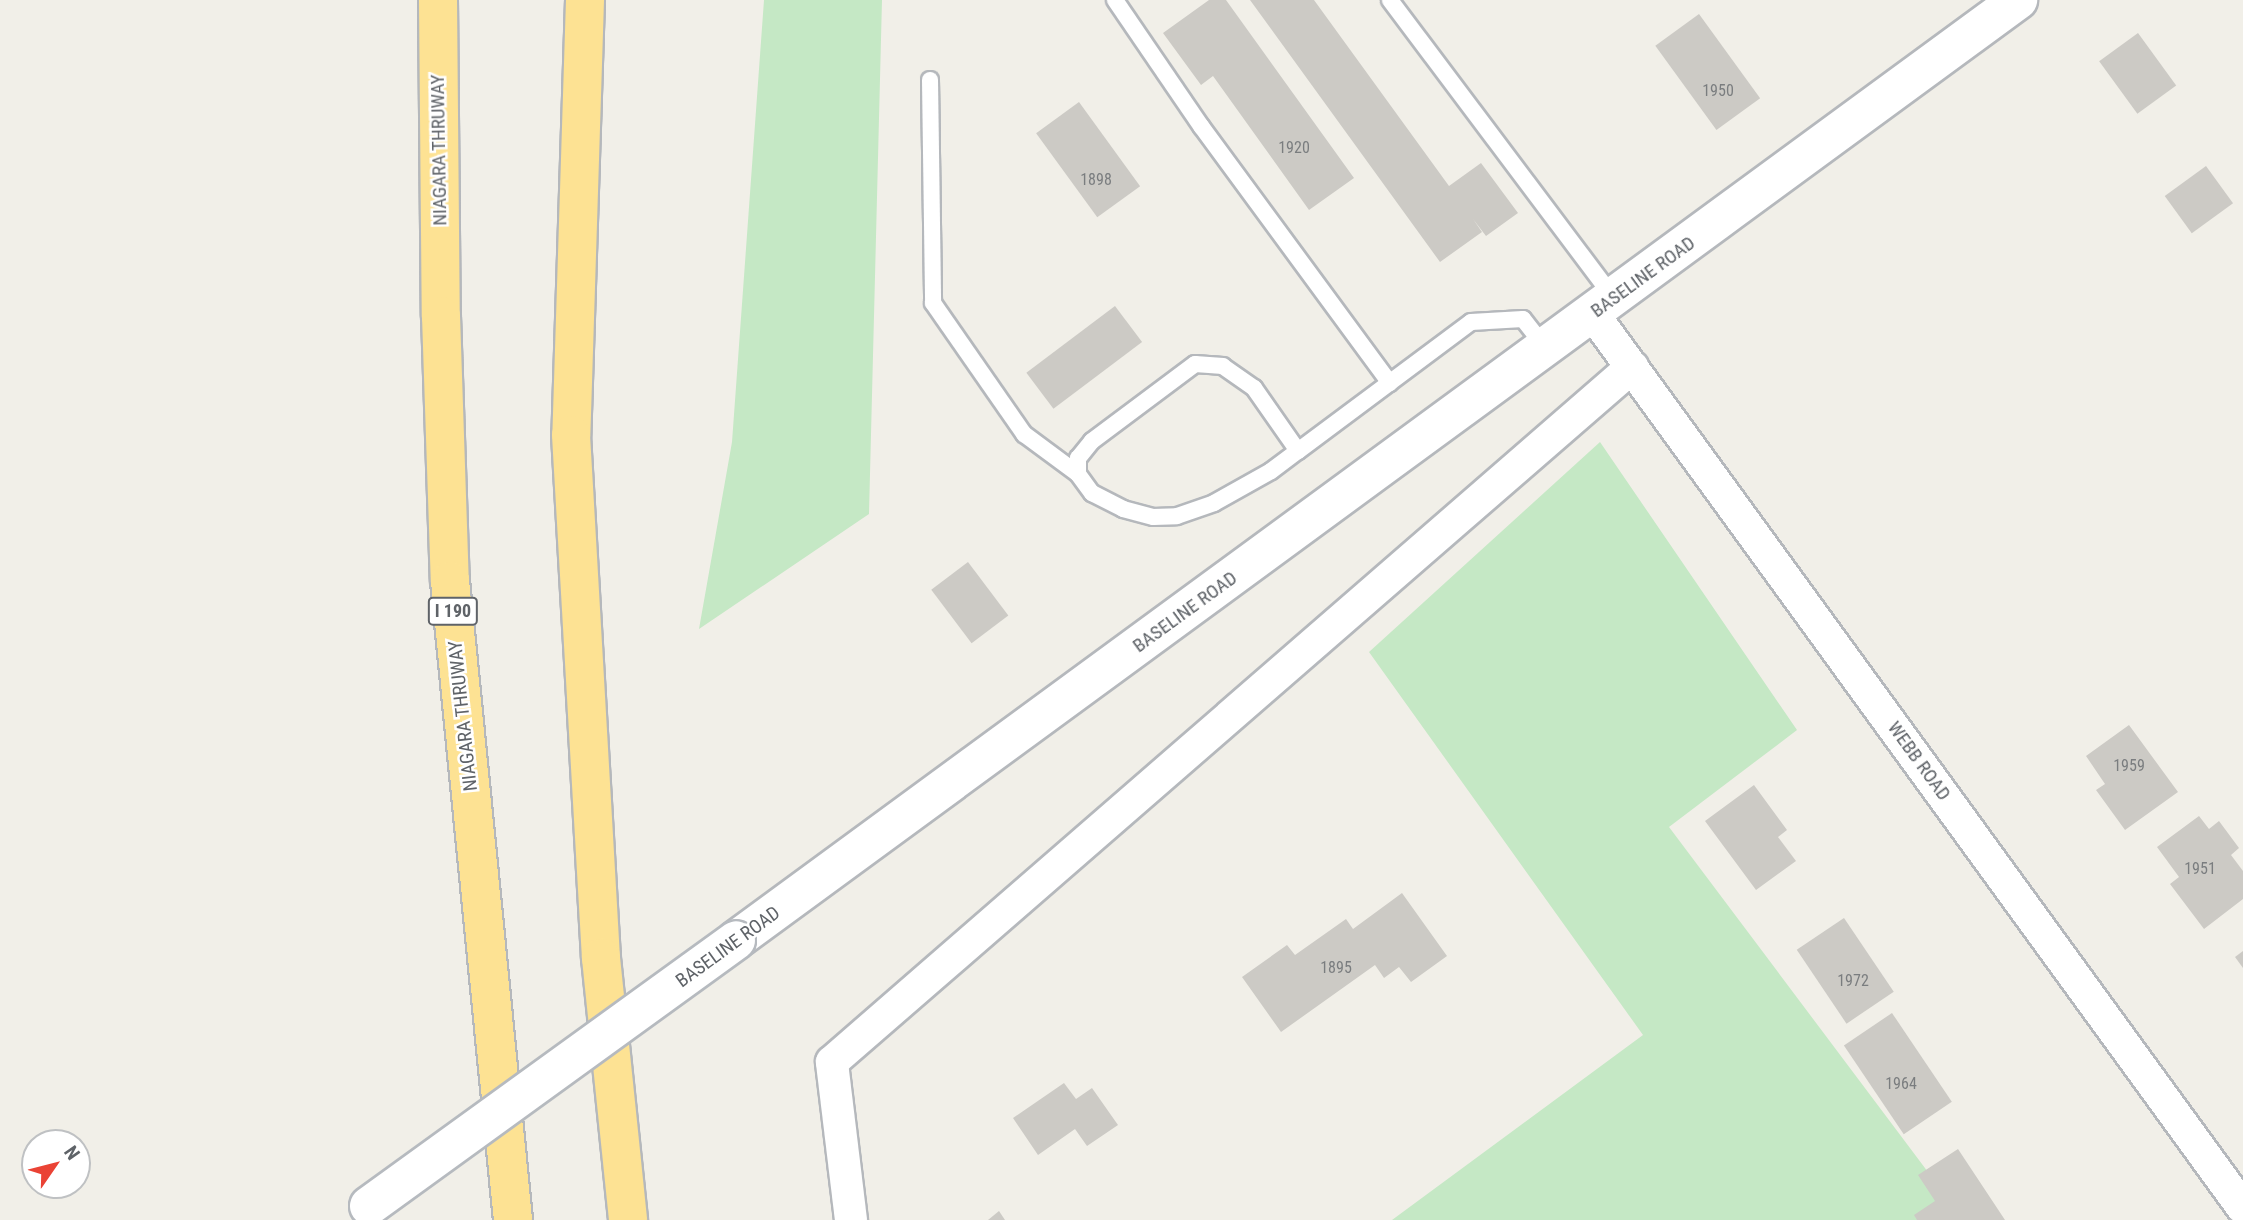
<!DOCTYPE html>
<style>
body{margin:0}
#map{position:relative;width:2243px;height:1220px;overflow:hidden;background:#f1efe8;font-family:"Roboto Condensed",sans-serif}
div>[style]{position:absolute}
.green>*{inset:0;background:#c5e8c5}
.building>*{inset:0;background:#cccac5;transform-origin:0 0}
.roads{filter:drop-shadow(2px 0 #b5b8bc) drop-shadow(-2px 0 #b5b8bc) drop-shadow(0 2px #b5b8bc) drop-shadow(0 -2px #b5b8bc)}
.lane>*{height:16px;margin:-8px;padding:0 8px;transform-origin:8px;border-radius:8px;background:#fff}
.street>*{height:32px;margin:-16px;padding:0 16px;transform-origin:16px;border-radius:16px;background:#fff}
.secondary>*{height:38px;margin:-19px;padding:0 19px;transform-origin:19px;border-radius:19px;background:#fff}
.highway>*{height:38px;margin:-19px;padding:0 19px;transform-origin:19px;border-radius:19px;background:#fde293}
.bridges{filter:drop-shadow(2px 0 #b6babf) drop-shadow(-2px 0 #b6babf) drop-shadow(0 2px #b6babf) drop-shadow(0 -2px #b6babf)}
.secondary-bridge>*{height:38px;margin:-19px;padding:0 19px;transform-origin:19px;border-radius:19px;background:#fff}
span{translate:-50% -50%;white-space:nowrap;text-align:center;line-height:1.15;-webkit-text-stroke:5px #fff;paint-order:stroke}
.number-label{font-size:16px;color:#7a7d7f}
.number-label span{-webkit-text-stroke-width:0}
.shield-label span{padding:2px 5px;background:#fff;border:2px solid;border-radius:5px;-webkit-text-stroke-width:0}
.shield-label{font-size:18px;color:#5f6368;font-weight:700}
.street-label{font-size:19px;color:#5f6368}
.north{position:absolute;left:21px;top:1129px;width:70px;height:70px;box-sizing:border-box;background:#fff;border:2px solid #bfc1c3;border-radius:50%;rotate:55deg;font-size:19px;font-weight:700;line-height:28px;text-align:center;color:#5f6368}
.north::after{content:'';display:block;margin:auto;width:24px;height:32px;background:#ea4335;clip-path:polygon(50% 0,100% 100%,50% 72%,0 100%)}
</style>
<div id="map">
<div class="green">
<i style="clip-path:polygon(764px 0,882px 0,869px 514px,699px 629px,732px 442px)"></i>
<i style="clip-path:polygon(1600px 442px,1797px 730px,1669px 827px,1964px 1220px,1392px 1220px,1643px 1035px,1369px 652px)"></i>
</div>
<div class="building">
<i style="clip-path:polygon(1209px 0,1226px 0,1354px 178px,1309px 210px,1213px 76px,1201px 85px,1163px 33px)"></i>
<i style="clip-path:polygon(1250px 0,1314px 0,1449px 186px,1481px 163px,1518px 213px,1486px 236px,1473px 219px,1482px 232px,1440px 262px)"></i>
<i style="left:1699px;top:14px;width:104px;height:54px;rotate:54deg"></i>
<i style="left:2138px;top:33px;width:65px;height:48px;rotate:54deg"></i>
<i style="left:1079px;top:102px;width:104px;height:53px;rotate:54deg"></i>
<i style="left:2206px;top:166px;width:46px;height:51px;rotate:54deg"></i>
<i style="left:1115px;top:306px;width:45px;height:111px;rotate:53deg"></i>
<i style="left:968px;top:562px;width:67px;height:46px;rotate:53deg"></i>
<i style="clip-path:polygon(2129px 725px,2178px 792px,2125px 830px,2096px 790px,2105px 784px,2086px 756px)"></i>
<i style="clip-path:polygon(1754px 785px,1787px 830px,1778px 837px,1796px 861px,1756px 890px,1705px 821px)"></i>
<i style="clip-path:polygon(2199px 816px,2209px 829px,2219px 821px,2239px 848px,2231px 855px,2243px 871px,2243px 899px,2204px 929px,2170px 884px,2179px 877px,2157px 847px)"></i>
<i style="clip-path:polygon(1402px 893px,1447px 956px,1411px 982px,1399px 967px,1384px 978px,1375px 965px,1281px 1032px,1242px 977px,1287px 945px,1295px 955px,1346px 919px,1353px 929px)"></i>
<i style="left:1844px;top:918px;width:89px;height:57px;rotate:56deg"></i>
<i style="clip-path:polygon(2243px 951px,2243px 968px,2235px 957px)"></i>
<i style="left:1892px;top:1013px;width:107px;height:58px;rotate:56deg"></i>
<i style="clip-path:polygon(1064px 1083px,1076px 1099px,1092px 1088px,1118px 1125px,1087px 1146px,1075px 1129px,1038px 1155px,1013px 1118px)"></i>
<i style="clip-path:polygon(1958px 1149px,2005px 1220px,1917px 1220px,1914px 1215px,1935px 1201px,1918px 1175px)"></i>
<i style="clip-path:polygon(999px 1211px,1005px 1220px,988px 1220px)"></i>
</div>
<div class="roads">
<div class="lane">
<i style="left:1115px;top:0;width:153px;rotate:55.7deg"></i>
<i style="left:1201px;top:126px;width:319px;rotate:53.7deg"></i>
<i style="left:1390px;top:0;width:371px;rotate:53.1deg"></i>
<i style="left:930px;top:80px;width:223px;rotate:89.2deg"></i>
<i style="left:933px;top:303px;width:160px;rotate:55.2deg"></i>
<i style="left:1024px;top:434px;width:67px;rotate:36.5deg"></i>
<i style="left:1298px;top:451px;width:77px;rotate:-124.9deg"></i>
<i style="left:1254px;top:388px;width:38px;rotate:-145deg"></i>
<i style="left:1223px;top:366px;width:28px;rotate:-176deg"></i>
<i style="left:1195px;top:364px;width:129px;rotate:143.2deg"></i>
<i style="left:1092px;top:441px;width:22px;rotate:129deg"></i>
<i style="left:1078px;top:458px;width:16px;rotate:90deg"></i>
<i style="left:1078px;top:474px;width:24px;rotate:54deg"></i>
<i style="left:1092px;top:493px;width:35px;rotate:27deg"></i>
<i style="left:1123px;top:509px;width:31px;rotate:15deg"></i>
<i style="left:1153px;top:517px;width:24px;rotate:-2deg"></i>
<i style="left:1177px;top:516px;width:39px;rotate:-19deg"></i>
<i style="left:1214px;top:503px;width:65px;rotate:-29.3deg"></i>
<i style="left:1271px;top:471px;width:34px;rotate:-37deg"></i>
<i style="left:1298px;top:451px;width:216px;rotate:-36.7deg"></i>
<i style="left:1471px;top:322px;width:52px;rotate:-3.3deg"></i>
<i style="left:1523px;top:319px;width:36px;rotate:52deg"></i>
</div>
<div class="street">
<i style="left:1593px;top:314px;width:1105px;rotate:53.98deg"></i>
<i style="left:851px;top:1220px;width:159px;rotate:-96.9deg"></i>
<i style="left:832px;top:1062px;width:1060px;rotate:-40.98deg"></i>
</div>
<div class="secondary">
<i style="left:736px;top:940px;width:1590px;rotate:-36.25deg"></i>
</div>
<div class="highway">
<i style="left:438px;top:0;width:316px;rotate:89.5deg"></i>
<i style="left:441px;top:316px;width:265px;rotate:88.1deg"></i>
<i style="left:450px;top:581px;width:642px;rotate:84.37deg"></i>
<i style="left:585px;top:0;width:435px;rotate:91.8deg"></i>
<i style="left:571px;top:435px;width:524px;rotate:86.72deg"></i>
<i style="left:601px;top:958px;width:263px;rotate:84.1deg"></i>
</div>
</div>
<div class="bridges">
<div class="secondary-bridge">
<i style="left:369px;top:1206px;width:453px;rotate:-35.9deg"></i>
</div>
</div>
<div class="number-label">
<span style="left:1718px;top:91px">1950</span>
<span style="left:1294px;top:148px">1920</span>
<span style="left:1096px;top:180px">1898</span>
<span style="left:2129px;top:766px">1959</span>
<span style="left:2200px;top:869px">1951</span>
<span style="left:1336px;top:968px">1895</span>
<span style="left:1853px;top:981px">1972</span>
<span style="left:1901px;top:1084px">1964</span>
</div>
<div class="shield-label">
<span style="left:453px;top:611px">I 190</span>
</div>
<div class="street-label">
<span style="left:439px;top:150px;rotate:-91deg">NIAGARA THRUWAY</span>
<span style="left:1643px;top:277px;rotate:-36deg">BASELINE ROAD</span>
<span style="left:1185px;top:612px;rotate:-36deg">BASELINE ROAD</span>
<span style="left:463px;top:716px;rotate:-96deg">NIAGARA THRUWAY</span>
<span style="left:1919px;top:761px;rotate:54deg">WEBB ROAD</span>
<span style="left:728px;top:947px;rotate:-36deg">BASELINE ROAD</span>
</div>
<div class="north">N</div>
</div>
